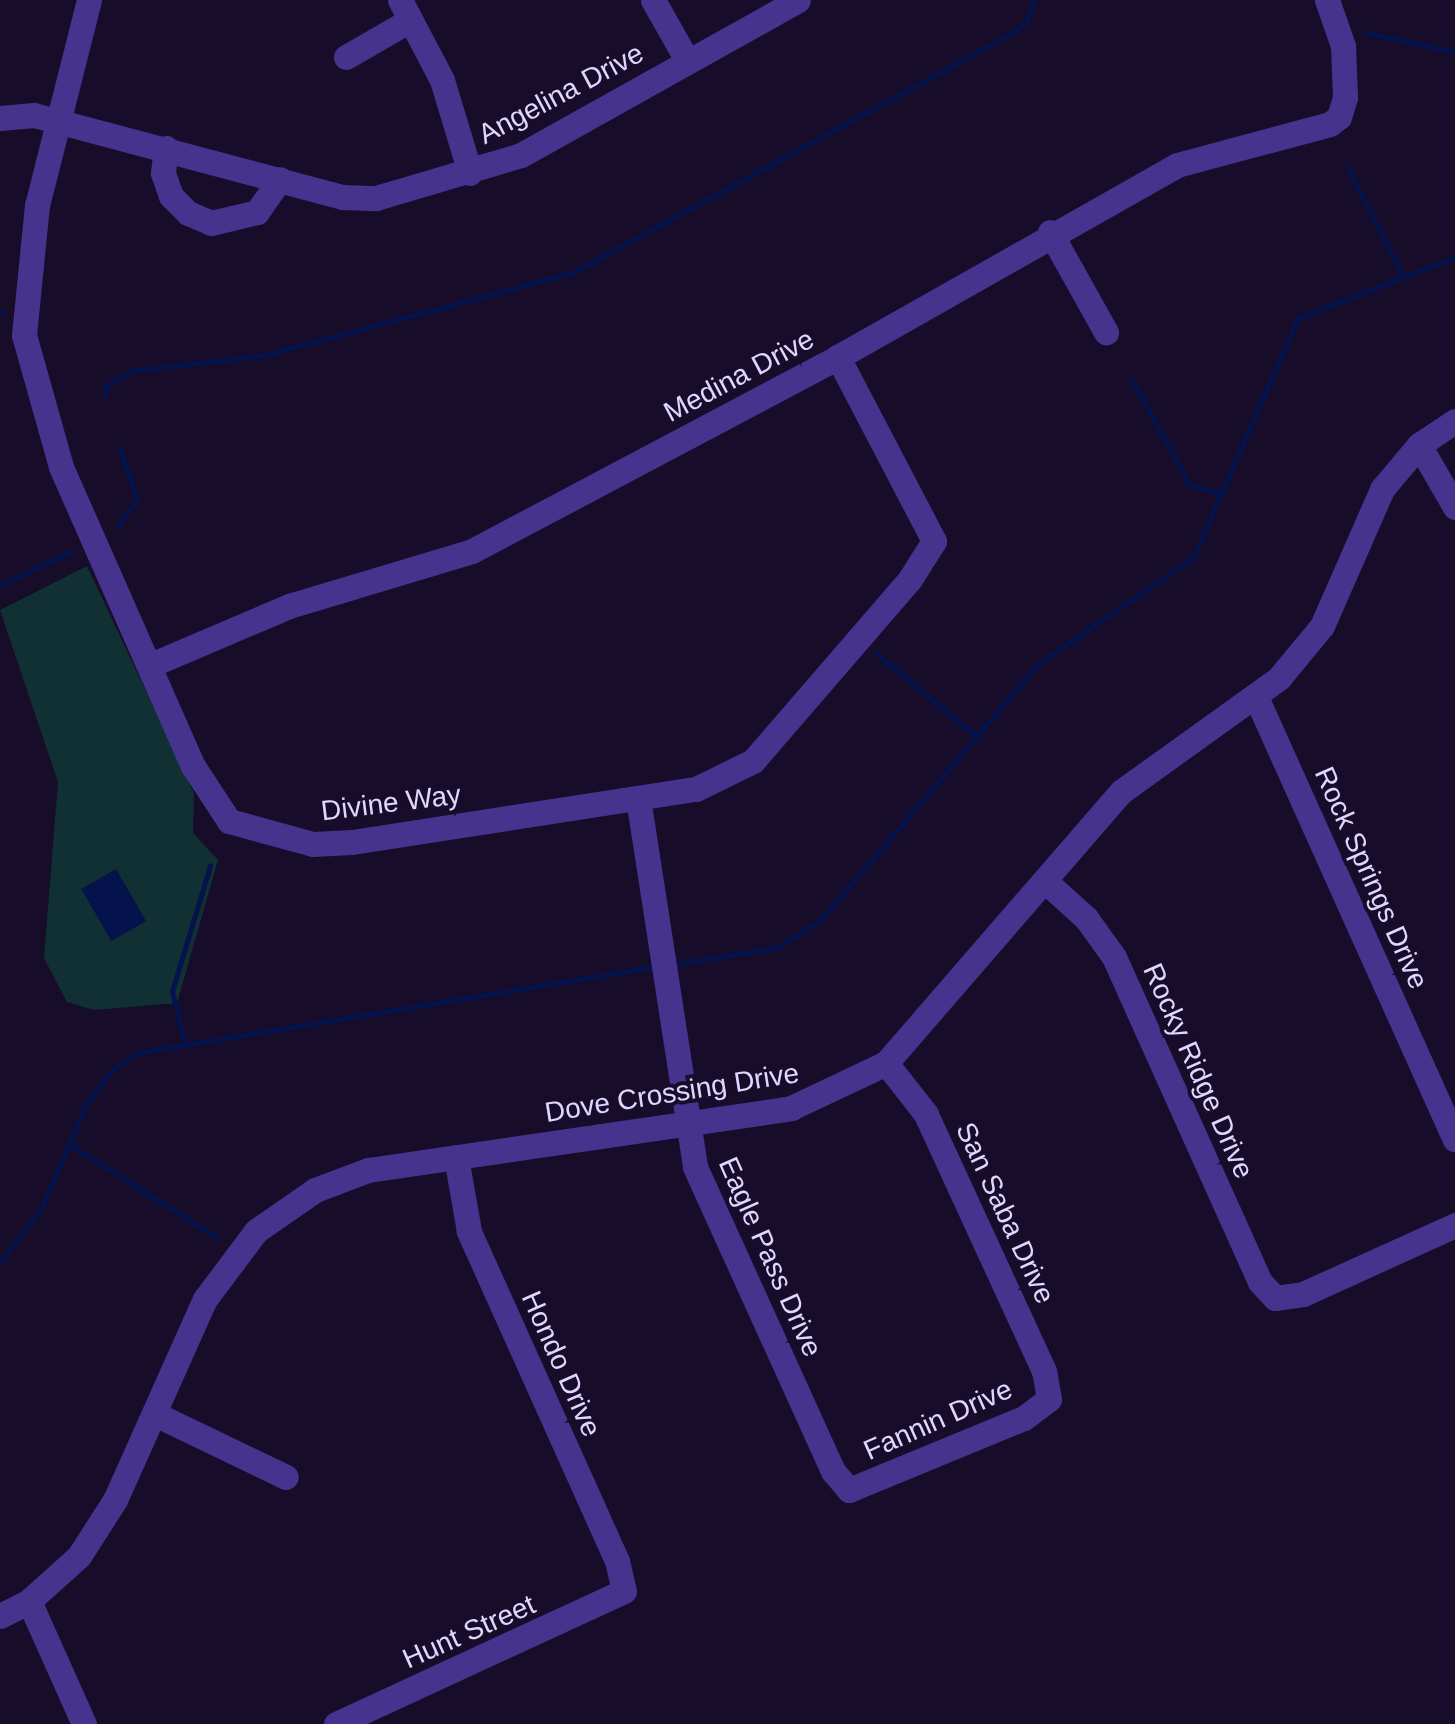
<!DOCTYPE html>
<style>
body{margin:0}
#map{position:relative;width:1455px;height:1724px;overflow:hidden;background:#170d2a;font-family:Arial,sans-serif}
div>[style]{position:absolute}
.green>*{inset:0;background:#103034}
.water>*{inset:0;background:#04134c;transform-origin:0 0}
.stream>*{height:5px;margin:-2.5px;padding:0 2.5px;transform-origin:2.5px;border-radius:2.5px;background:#04134c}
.minor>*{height:25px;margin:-12.5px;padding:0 12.5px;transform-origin:12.5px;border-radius:12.5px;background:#45338e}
span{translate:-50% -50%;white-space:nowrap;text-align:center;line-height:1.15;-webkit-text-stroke:8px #170d2a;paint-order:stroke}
.street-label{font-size:28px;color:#e1d6ff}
</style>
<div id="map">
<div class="green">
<i style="clip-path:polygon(87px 566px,194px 793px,193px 833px,218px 860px,177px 1003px,94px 1010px,67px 1002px,44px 958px,58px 782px,0 610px)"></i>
</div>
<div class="water">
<i style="left:116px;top:869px;width:60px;height:40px;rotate:60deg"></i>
</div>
<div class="stream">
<i style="left:1368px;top:33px;width:89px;rotate:12.3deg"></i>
<i style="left:1348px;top:168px;width:122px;rotate:63.2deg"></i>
<i style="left:0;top:313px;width:2px"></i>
<i style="left:1132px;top:380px;width:119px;rotate:61.3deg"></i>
<i style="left:1189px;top:484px;width:34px;rotate:17deg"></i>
<i style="left:105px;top:396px;width:10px;rotate:-84deg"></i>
<i style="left:106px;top:386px;width:29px;rotate:-31deg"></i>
<i style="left:131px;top:371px;width:135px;rotate:-6.8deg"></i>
<i style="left:265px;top:355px;width:320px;rotate:-15deg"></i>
<i style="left:574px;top:272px;width:499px;rotate:-28.6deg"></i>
<i style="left:1012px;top:33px;width:19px;rotate:-39deg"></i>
<i style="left:1027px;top:21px;width:22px;rotate:-72deg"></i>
<i style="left:118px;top:526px;width:33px;rotate:-55deg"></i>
<i style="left:137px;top:499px;width:53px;rotate:-108.8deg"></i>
<i style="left:0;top:585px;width:77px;rotate:-25.2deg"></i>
<i style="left:876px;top:653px;width:131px;rotate:39.7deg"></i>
<i style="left:670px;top:965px;width:107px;rotate:-9.1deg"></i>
<i style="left:776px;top:948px;width:52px;rotate:-31.5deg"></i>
<i style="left:820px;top:921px;width:337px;rotate:-49.7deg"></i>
<i style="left:1038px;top:664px;width:188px;rotate:-34.4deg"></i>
<i style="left:1193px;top:558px;width:262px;rotate:-66.4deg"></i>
<i style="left:1298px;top:318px;width:168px;rotate:-21.2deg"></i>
<i style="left:184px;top:1041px;width:51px;rotate:-103.5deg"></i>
<i style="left:172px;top:991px;width:131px;rotate:-73.1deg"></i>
<i style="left:72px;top:1146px;width:172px;rotate:32.4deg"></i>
<i style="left:0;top:1262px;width:67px;rotate:-52.3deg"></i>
<i style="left:41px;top:1209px;width:116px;rotate:-66.7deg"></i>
<i style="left:87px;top:1102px;width:39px;rotate:-52deg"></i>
<i style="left:111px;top:1071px;width:32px;rotate:-35deg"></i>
<i style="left:137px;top:1053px;width:524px;rotate:-9.44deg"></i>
</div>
<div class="minor">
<i style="left:89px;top:0;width:211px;rotate:104.2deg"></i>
<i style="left:37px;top:205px;width:131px;rotate:95.7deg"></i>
<i style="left:24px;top:335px;width:137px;rotate:74.3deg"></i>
<i style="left:61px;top:467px;width:327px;rotate:66.2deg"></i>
<i style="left:193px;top:766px;width:66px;rotate:56.8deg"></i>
<i style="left:229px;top:821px;width:87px;rotate:15.3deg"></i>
<i style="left:313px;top:844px;width:39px;rotate:-3deg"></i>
<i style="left:352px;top:842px;width:348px;rotate:-8.8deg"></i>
<i style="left:696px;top:789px;width:64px;rotate:-26.2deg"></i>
<i style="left:753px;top:761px;width:240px;rotate:-49.2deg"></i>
<i style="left:910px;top:579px;width:45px;rotate:-57.7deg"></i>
<i style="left:934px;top:541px;width:208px;rotate:-117.6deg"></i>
<i style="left:400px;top:0;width:90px;rotate:62.3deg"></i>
<i style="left:442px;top:80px;width:97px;rotate:73.2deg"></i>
<i style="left:653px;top:0;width:69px;rotate:60.5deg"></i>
<i style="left:346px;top:57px;width:74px;rotate:-30deg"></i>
<i style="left:0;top:118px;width:34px;rotate:-5deg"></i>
<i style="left:34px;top:115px;width:320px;rotate:14.9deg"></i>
<i style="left:343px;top:197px;width:33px;rotate:2deg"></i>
<i style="left:376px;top:198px;width:151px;rotate:-16.5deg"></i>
<i style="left:521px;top:155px;width:317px;rotate:-29.2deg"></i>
<i style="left:166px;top:148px;width:25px;rotate:97deg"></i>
<i style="left:163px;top:173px;width:24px;rotate:71deg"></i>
<i style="left:171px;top:196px;width:24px;rotate:45deg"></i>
<i style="left:188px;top:213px;width:25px;rotate:23deg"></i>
<i style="left:211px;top:223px;width:47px;rotate:-13.4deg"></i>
<i style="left:257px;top:212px;width:40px;rotate:-55.1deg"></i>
<i style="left:1050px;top:232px;width:115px;rotate:60.8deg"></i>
<i style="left:1419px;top:445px;width:72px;rotate:59.9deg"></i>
<i style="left:153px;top:664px;width:148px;rotate:-23.1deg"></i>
<i style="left:289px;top:606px;width:191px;rotate:-16.7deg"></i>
<i style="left:472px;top:551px;width:414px;rotate:-27.9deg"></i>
<i style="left:838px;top:357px;width:390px;rotate:-29.5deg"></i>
<i style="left:1177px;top:165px;width:158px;rotate:-15deg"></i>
<i style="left:1330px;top:124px;width:11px;rotate:-38deg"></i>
<i style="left:1339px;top:117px;width:21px;rotate:-73deg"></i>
<i style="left:1345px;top:97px;width:51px;rotate:-92.2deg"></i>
<i style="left:1343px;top:46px;width:49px;rotate:-109.2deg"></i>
<i style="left:1256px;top:697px;width:485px;rotate:65.8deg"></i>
<i style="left:638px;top:798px;width:373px;rotate:81.2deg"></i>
<i style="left:695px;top:1167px;width:334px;rotate:65.6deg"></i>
<i style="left:833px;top:1471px;width:25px;rotate:50deg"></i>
<i style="left:849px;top:1490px;width:189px;rotate:-22.4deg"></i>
<i style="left:1024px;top:1418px;width:31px;rotate:-37deg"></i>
<i style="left:1049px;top:1399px;width:28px;rotate:-100deg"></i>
<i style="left:1044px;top:1371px;width:283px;rotate:-114.7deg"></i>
<i style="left:926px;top:1114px;width:65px;rotate:-128.1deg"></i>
<i style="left:1046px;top:882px;width:54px;rotate:42deg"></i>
<i style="left:1086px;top:918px;width:48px;rotate:54.3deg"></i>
<i style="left:1114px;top:957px;width:356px;rotate:65.8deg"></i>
<i style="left:1260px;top:1282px;width:22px;rotate:47deg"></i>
<i style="left:1275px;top:1298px;width:28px;rotate:-8deg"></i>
<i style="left:1303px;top:1294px;width:167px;rotate:-24.4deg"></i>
<i style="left:155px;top:1414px;width:145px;rotate:25.7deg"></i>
<i style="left:29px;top:1601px;width:135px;rotate:65.9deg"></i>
<i style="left:0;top:1616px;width:33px;rotate:-27deg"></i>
<i style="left:29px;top:1601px;width:67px;rotate:-42deg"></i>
<i style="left:79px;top:1556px;width:67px;rotate:-57.3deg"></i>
<i style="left:115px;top:1500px;width:220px;rotate:-65.9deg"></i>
<i style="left:205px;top:1299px;width:85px;rotate:-53.1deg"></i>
<i style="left:256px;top:1231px;width:72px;rotate:-34.8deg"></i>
<i style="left:315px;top:1190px;width:57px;rotate:-20.7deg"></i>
<i style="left:368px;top:1170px;width:428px;rotate:-8.3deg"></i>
<i style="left:791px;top:1108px;width:105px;rotate:-25.3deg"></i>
<i style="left:886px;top:1063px;width:360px;rotate:-49.1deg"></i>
<i style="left:1122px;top:791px;width:193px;rotate:-35.7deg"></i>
<i style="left:1279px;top:678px;width:67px;rotate:-50.4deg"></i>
<i style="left:1322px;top:626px;width:150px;rotate:-66.3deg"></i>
<i style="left:1382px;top:489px;width:57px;rotate:-49.9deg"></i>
<i style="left:1419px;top:445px;width:43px;rotate:-33.7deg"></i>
<i style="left:336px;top:1724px;width:317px;rotate:-24.8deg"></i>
<i style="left:624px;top:1591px;width:31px;rotate:-103deg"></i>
<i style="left:617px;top:1561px;width:362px;rotate:-114.2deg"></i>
<i style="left:469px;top:1231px;width:75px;rotate:-100deg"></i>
</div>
<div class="street-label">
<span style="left:561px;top:94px;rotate:-28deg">Angelina Drive</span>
<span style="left:739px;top:376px;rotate:-28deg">Medina Drive</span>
<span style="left:391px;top:803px;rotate:-7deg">Divine Way</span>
<span style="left:1371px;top:878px;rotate:66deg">Rock Springs Drive</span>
<span style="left:1198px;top:1071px;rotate:66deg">Rocky Ridge Drive</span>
<span style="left:672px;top:1093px;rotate:-9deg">Dove Crossing Drive</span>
<span style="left:1005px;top:1213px;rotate:65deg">San Saba Drive</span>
<span style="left:770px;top:1257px;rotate:66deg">Eagle Pass Drive</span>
<span style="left:561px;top:1364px;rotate:66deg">Hondo Drive</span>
<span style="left:938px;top:1420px;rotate:-24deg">Fannin Drive</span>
<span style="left:469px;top:1632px;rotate:-24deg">Hunt Street</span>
</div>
</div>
